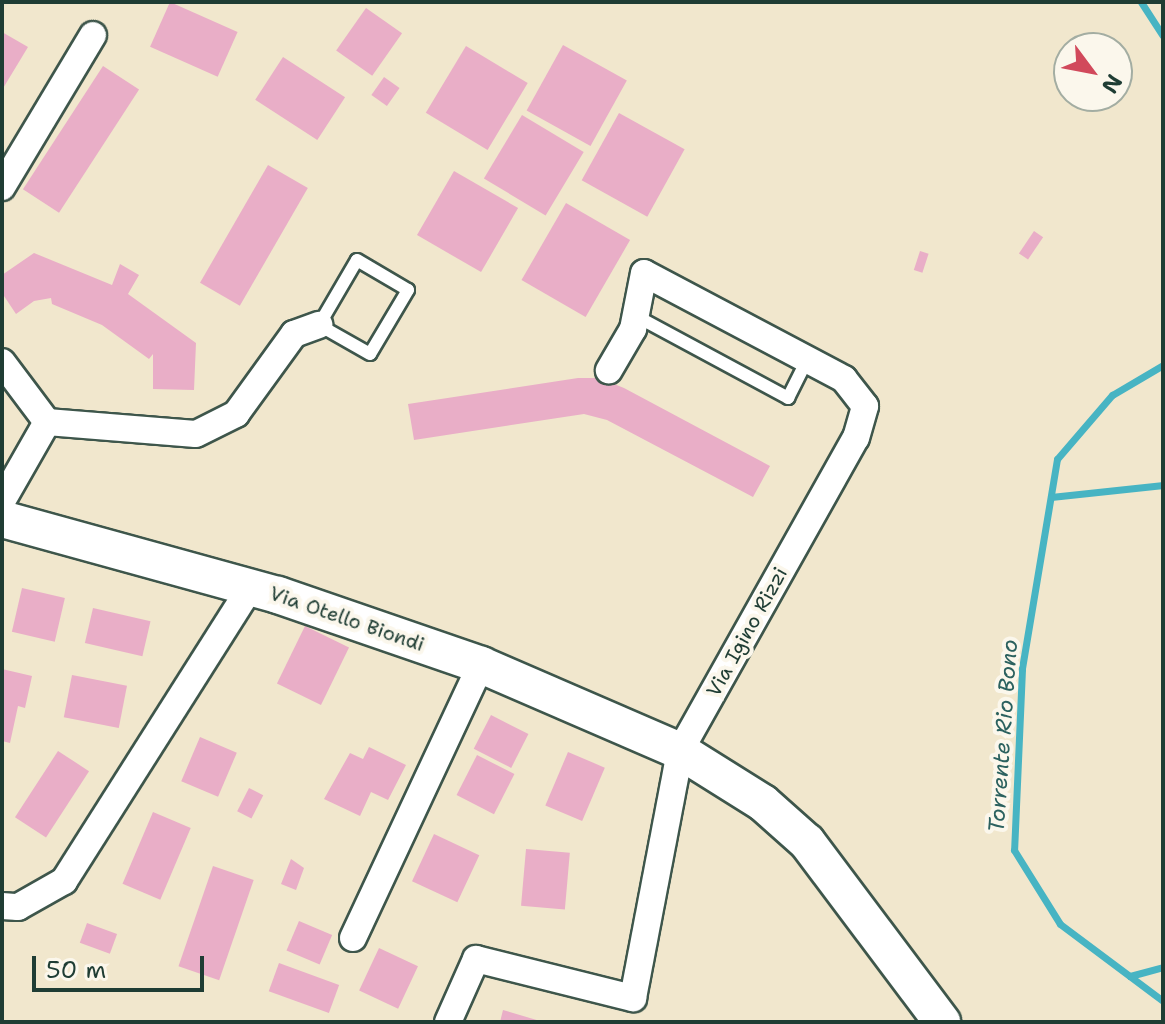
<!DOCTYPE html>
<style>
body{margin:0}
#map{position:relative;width:1165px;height:1024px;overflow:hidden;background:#f1e7cd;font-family:"Shantell Sans",sans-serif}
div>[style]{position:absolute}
.stream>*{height:7px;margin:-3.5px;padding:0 3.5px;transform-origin:3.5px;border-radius:3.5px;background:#47b4c3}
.building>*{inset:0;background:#e9aec7;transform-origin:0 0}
.roads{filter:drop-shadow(2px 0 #3e564b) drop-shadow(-2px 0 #3e564b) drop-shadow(0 2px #3e564b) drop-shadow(0 -2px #3e564b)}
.lane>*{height:12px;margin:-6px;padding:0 6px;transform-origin:6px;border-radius:6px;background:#fff}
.street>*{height:26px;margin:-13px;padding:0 13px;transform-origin:13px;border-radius:13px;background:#fff}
.secondary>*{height:36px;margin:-18px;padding:0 18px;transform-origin:18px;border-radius:18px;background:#fff}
span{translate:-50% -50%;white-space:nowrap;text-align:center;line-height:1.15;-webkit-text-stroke:8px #fbf7ec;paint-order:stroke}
.street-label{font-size:20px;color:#1f3d34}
.water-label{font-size:22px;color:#2b615f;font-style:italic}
.frame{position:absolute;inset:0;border:4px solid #1f3d34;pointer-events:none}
.north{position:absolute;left:1053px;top:32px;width:80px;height:80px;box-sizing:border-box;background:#fbf7ec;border:2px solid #a3ada2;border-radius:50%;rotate:122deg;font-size:22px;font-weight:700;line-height:32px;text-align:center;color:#1f3d34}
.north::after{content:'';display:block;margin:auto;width:28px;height:36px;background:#d1495b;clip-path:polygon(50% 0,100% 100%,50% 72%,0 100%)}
.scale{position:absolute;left:32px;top:956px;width:172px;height:36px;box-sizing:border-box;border:4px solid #1f3d34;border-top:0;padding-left:10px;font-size:24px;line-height:28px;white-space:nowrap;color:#1f3d34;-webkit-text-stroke:6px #fbf7ec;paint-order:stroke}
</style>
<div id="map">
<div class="stream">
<i style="left:1141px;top:2px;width:40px;rotate:57.1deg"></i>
<i style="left:1163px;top:365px;width:59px;rotate:149.5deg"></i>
<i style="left:1112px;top:395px;width:84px;rotate:130.7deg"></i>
<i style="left:1057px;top:459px;width:213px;rotate:99.5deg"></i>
<i style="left:1022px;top:669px;width:181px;rotate:92.5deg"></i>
<i style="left:1014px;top:850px;width:87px;rotate:58.1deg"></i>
<i style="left:1060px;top:924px;width:129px;rotate:36.8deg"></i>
<i style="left:1051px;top:497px;width:113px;rotate:-6.1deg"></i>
<i style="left:1130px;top:976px;width:34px;rotate:-15deg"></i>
</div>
<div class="building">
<i style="left:170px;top:2px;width:74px;height:49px;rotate:24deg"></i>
<i style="left:366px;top:8px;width:44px;height:52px;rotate:35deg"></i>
<i style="clip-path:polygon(2px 32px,28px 47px,2px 90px)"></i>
<i style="left:563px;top:45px;width:73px;height:75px;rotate:29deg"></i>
<i style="left:466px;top:46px;width:72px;height:78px;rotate:31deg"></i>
<i style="left:283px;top:57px;width:74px;height:51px;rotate:33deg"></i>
<i style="left:103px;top:66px;width:43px;height:147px;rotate:33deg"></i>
<i style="left:384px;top:77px;width:19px;height:22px;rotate:35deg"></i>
<i style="left:619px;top:113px;width:75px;height:77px;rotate:29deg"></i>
<i style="left:522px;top:115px;width:72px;height:74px;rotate:31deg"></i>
<i style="left:268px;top:165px;width:46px;height:136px;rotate:30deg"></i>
<i style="left:454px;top:171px;width:74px;height:74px;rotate:30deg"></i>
<i style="left:566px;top:203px;width:74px;height:89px;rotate:30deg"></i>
<i style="left:1034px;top:231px;width:11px;height:27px;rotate:34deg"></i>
<i style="left:920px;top:251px;width:9px;height:20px;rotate:18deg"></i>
<i style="clip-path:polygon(34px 253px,112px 285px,120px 264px,139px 275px,128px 294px,196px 343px,194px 390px,153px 389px,153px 354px,149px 359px,102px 325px,52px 304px,51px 298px,34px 301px,16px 314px,2px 293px,2px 275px)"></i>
<i style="clip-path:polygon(578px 378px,599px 378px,624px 388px,770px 466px,753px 497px,607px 420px,584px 414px,414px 440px,408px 404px)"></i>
<i style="left:22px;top:588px;width:44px;height:45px;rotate:13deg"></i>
<i style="left:93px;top:608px;width:59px;height:36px;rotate:13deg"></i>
<i style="left:305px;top:626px;width:49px;height:64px;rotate:26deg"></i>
<i style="clip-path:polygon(2px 669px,32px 676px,25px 708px,18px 706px,10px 743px,2px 741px)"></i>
<i style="left:72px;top:675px;width:56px;height:43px;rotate:11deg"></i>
<i style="left:491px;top:715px;width:42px;height:38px;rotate:27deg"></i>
<i style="left:200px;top:737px;width:40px;height:48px;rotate:23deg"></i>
<i style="clip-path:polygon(369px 747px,406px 765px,388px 800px,371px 792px,360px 816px,324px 799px,350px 753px,363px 759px)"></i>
<i style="left:58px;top:751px;width:37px;height:79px;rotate:33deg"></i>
<i style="left:568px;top:752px;width:40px;height:58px;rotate:23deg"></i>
<i style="left:477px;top:755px;width:42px;height:45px;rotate:27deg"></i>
<i style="left:249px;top:788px;width:16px;height:26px;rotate:27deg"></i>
<i style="left:153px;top:812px;width:41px;height:78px;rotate:23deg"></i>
<i style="left:434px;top:834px;width:50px;height:52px;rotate:25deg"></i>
<i style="left:526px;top:849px;width:44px;height:57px;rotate:5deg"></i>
<i style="clip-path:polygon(291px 859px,304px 868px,296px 890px,281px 884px)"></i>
<i style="left:213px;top:866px;width:43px;height:106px;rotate:19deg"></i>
<i style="left:299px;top:921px;width:36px;height:32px;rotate:23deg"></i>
<i style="left:87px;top:923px;width:32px;height:21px;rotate:20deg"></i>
<i style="left:379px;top:948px;width:43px;height:47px;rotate:25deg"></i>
<i style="left:279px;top:963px;width:64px;height:30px;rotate:20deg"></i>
<i style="clip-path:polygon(503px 1010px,540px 1021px,540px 1022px,500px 1022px)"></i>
</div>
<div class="roads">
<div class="lane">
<i style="left:357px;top:260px;width:59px;rotate:30.5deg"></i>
<i style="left:408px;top:290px;width:74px;rotate:120.7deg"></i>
<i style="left:370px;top:354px;width:59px;rotate:-150.4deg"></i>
<i style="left:319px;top:325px;width:75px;rotate:-59.7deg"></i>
<i style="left:636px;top:316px;width:173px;rotate:28.3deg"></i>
<i style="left:788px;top:398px;width:42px;rotate:-63.4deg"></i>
</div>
<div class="street">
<i style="left:2px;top:187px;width:177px;rotate:-59.1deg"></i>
<i style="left:2px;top:362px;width:75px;rotate:53.1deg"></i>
<i style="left:2px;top:501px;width:91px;rotate:-60.3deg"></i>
<i style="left:47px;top:422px;width:149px;rotate:4.6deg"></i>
<i style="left:196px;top:434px;width:45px;rotate:-26.6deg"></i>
<i style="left:236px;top:414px;width:99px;rotate:-54.1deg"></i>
<i style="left:294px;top:334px;width:27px;rotate:-20deg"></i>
<i style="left:2px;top:906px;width:16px;rotate:4deg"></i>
<i style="left:18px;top:907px;width:53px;rotate:-29.5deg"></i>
<i style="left:64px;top:881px;width:349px;rotate:-57.6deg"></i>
<i style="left:353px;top:938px;width:302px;rotate:-64.9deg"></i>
<i style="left:448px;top:1022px;width:69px;rotate:-66deg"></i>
<i style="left:476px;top:959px;width:162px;rotate:14deg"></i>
<i style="left:633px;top:998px;width:251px;rotate:-79.2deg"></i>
<i style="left:680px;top:751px;width:359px;rotate:-60.7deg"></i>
<i style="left:856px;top:438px;width:33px;rotate:-74deg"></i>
<i style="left:865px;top:406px;width:34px;rotate:-128deg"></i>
<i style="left:844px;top:379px;width:226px;rotate:-152.1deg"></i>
<i style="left:644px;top:273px;width:57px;rotate:101.1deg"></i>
<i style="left:633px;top:329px;width:48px;rotate:120.3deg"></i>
</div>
<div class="secondary">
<i style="left:2px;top:519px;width:286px;rotate:15.4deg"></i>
<i style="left:278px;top:595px;width:215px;rotate:19deg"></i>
<i style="left:481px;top:665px;width:217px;rotate:23.4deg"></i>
<i style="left:680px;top:751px;width:98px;rotate:32.1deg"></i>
<i style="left:763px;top:803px;width:59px;rotate:41.6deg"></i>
<i style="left:807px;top:842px;width:225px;rotate:53.1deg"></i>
</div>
</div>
<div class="street-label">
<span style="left:347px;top:619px;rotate:19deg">Via Otello Biondi</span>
<span style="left:747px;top:632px;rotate:-61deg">Via Igino Rizzi</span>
</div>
<div class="water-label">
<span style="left:1003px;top:736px;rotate:-86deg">Torrente Rio Bono</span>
</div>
<div class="frame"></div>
<div class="north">N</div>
<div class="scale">50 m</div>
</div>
